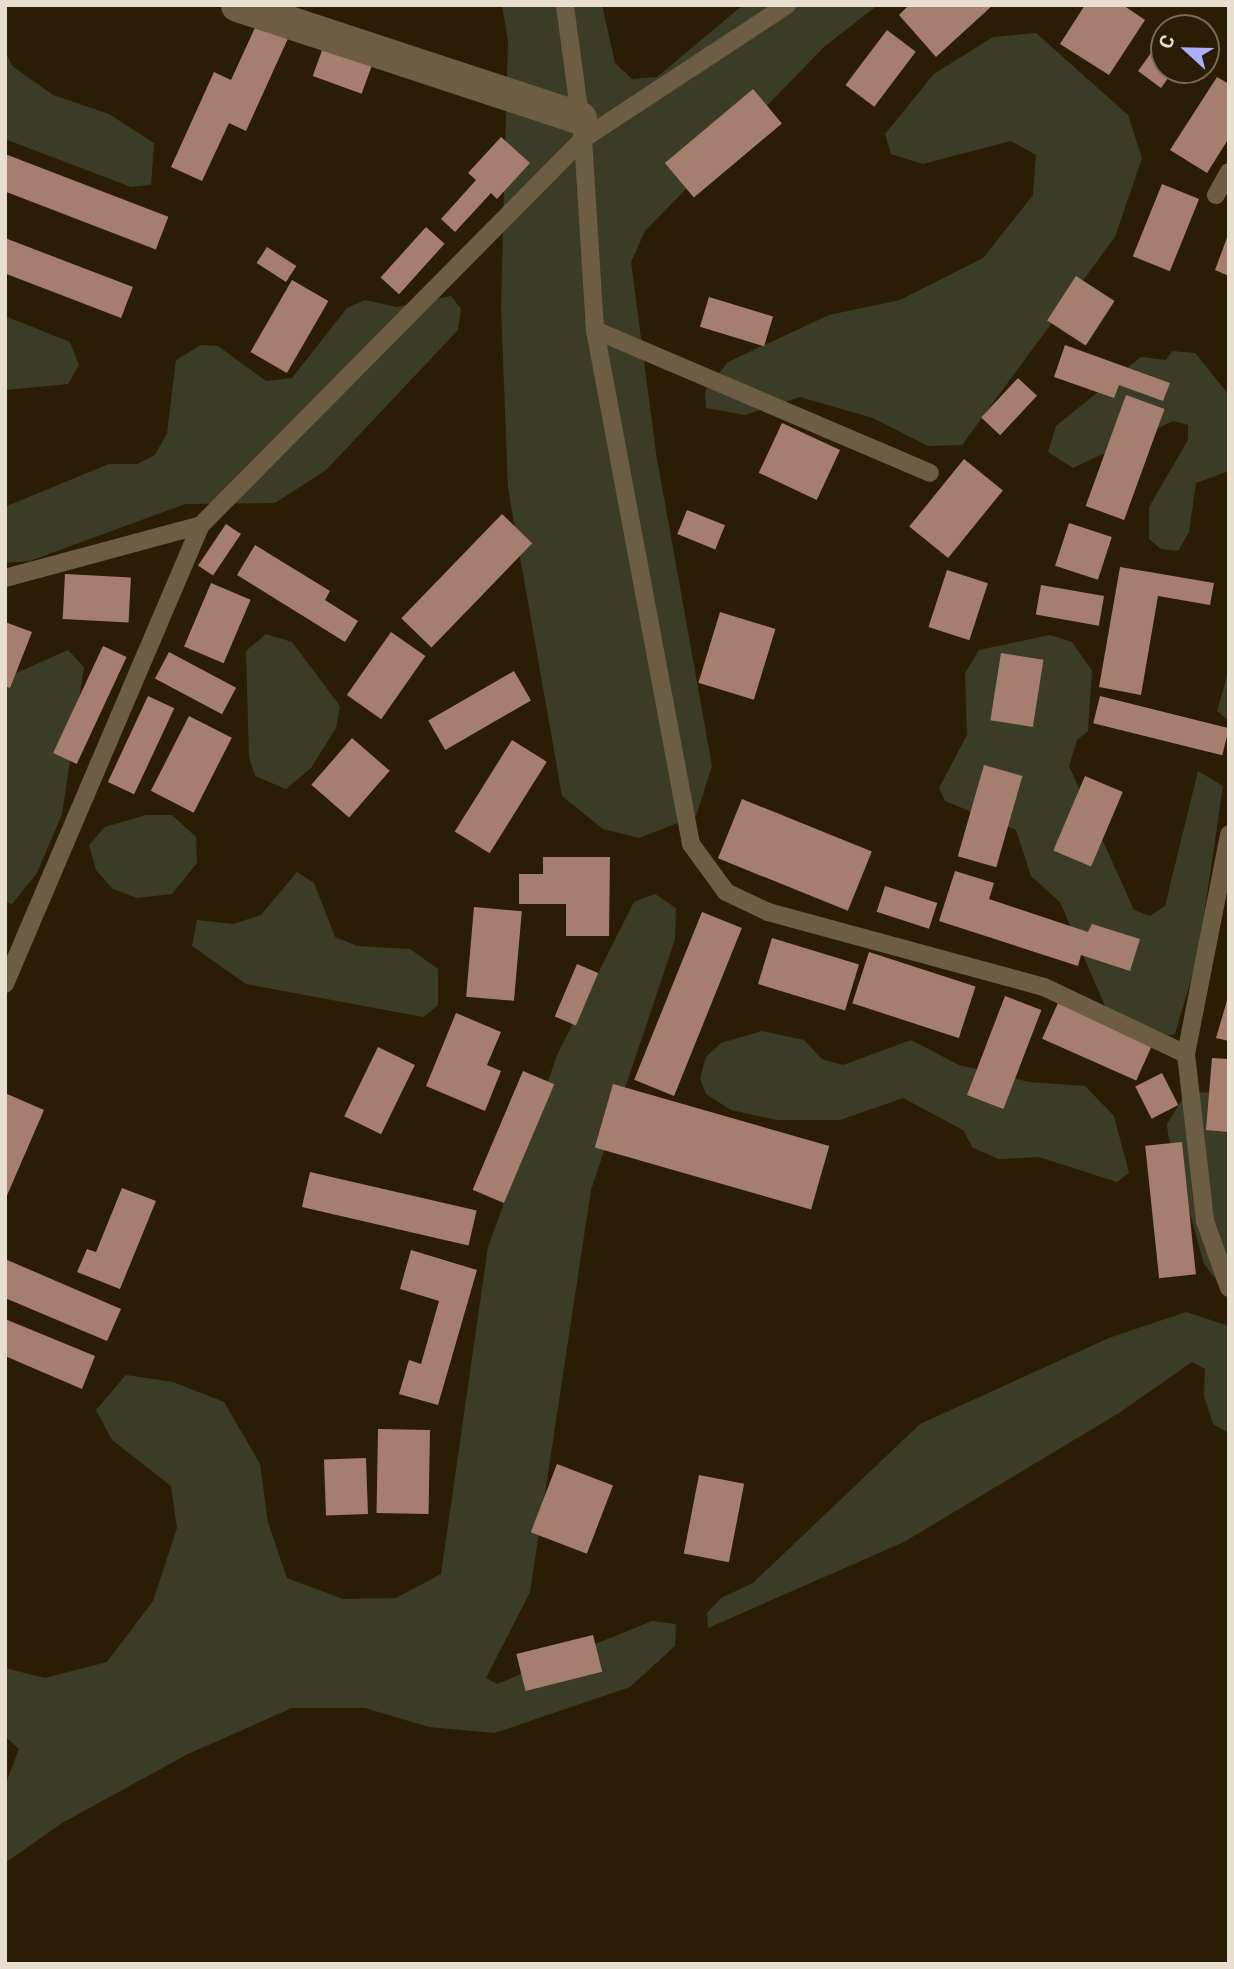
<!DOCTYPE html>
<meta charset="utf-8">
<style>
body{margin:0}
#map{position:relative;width:1234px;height:1969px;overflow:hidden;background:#2b1d05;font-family:Roboto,sans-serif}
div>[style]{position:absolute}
.green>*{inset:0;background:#3b3c28}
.building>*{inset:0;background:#a67e70;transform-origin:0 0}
.service>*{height:18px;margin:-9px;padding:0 9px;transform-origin:9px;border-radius:9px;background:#6e5d45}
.minor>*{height:33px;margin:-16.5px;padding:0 16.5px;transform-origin:16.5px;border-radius:16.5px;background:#6e5d45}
span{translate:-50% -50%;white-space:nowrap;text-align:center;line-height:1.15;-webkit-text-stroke:7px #2b1d05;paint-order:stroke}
.frame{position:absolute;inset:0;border:7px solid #e8dfd1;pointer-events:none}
.north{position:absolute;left:1150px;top:14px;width:70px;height:70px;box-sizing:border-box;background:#2b1d05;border:2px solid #776b57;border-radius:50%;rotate:292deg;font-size:19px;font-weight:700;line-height:28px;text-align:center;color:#e8dfd1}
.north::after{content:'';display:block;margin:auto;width:24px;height:32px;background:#acaffb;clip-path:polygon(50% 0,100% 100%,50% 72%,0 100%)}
</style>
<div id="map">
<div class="green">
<i style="clip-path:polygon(502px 5px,602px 5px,615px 63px,632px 79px,657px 77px,743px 5px,878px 5px,825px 46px,645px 231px,631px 262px,656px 453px,712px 766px,696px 816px,639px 838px,603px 829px,562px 796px,508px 488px,501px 307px,508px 40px)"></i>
<i style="clip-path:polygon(1036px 33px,1128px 115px,1142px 158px,1115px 237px,962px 445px,928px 446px,873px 418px,800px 397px,745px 415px,706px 408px,705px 391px,728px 362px,829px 315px,900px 300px,983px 258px,1033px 195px,1036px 155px,1011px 141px,923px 164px,891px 154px,885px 134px,934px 74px,993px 37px)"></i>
<i style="clip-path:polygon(5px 50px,12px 66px,53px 95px,109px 114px,154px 143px,151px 185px,131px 187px,5px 139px)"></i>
<i style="clip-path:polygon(451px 296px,461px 309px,458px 330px,326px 470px,275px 503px,185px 504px,30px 561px,5px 563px,7px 506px,109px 464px,137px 464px,155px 455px,167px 433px,176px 360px,201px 345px,218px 346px,266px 381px,292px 378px,347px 308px,365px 300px,397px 307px)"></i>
<i style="clip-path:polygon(5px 316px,70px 342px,79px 365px,68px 384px,5px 390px)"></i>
<i style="clip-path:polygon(1172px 351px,1195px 353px,1229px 395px,1229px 471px,1196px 483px,1189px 532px,1178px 551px,1161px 549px,1149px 539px,1149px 507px,1188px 440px,1188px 425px,1173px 421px,1073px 468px,1048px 452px,1056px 426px,1141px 357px,1166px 360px)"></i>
<i style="clip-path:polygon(266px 634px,292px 642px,340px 706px,336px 728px,311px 768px,286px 789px,255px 776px,249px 757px,246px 651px)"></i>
<i style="clip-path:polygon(1050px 635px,1072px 642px,1092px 671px,1088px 731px,1077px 740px,1069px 766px,1134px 910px,1150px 916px,1165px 906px,1198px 771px,1223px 786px,1198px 956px,1175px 1034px,1158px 1037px,1108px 1013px,1060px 902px,1031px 876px,1016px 830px,945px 801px,939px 788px,967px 735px,965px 673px,979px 650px)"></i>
<i style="clip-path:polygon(68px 650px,84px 667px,62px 814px,37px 873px,12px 904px,5px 902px,5px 678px)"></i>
<i style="clip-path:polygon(1229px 669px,1229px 721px,1217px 711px)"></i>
<i style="clip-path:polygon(146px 815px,172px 815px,196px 837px,197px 863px,172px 894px,137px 898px,113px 889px,96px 870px,89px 845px,105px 827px)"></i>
<i style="clip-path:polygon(297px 872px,314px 883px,335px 937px,357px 946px,410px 949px,438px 969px,438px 1005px,423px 1017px,246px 984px,192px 946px,197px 920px,233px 924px,261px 915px)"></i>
<i style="clip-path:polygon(655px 894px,676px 908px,675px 939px,591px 1190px,530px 1592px,486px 1678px,497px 1684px,652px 1621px,676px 1624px,675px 1646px,630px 1687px,495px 1733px,429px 1727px,365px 1708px,292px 1708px,188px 1754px,62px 1823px,5px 1863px,5px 1786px,19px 1749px,5px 1736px,5px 1668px,45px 1678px,107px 1662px,153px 1601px,177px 1528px,171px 1486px,112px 1440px,96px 1410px,126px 1375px,173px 1382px,224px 1402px,260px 1464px,268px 1523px,287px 1578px,343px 1599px,396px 1598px,441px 1574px,488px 1247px,558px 1053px,634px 902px)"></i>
<i style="clip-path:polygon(762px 1031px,804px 1040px,822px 1059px,843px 1065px,911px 1040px,959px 1065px,1029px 1082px,1085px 1086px,1114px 1116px,1129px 1173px,1117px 1182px,1039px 1157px,999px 1159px,973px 1148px,963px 1130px,903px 1098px,840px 1120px,777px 1120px,731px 1110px,706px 1094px,700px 1078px,706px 1057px,721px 1043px)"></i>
<i style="clip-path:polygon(1187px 1092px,1229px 1093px,1229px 1296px,1204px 1264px,1168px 1134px,1167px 1124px)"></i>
<i style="clip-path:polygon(1186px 1312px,1229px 1326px,1229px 1433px,1213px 1424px,1204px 1396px,1205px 1369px,1192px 1362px,1119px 1413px,904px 1542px,708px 1628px,707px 1613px,721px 1598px,753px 1583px,920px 1424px,1109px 1338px)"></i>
</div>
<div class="building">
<i style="clip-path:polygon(909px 5px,993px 5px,936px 57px,899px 15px)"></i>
<i style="clip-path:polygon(1085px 5px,1123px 5px,1145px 20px,1109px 75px,1060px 44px)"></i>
<i style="clip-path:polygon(259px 19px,290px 34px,246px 131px,229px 123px,202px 181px,171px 167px,214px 72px,231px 80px)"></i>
<i style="left:887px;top:30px;width:36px;height:69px;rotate:37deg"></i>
<i style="clip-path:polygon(1164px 35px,1164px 70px,1174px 70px,1161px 88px,1138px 71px)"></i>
<i style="left:324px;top:45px;width:52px;height:33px;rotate:20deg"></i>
<i style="clip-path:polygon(1217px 77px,1229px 84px,1229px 138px,1207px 173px,1170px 150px)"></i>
<i style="left:753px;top:89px;width:45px;height:115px;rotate:50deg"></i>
<i style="clip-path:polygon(501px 137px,530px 163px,497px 199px,491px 193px,455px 232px,441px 219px,476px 180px,468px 173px)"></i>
<i style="left:5px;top:154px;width:175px;height:35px;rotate:21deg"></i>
<i style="left:1162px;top:184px;width:40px;height:78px;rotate:22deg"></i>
<i style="left:426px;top:227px;width:25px;height:68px;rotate:42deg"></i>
<i style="clip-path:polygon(1228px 235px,1229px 235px,1229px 276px,1215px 270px)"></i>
<i style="left:5px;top:238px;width:137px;height:33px;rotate:21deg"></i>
<i style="left:267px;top:247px;width:35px;height:19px;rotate:33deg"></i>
<i style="left:1076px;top:276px;width:46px;height:53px;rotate:33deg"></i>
<i style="left:292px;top:280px;width:42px;height:83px;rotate:30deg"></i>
<i style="left:709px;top:297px;width:67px;height:31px;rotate:17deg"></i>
<i style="clip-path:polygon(1065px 345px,1170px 383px,1163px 401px,1119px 385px,1114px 398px,1054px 377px)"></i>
<i style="left:1018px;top:378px;width:26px;height:54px;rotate:43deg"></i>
<i style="left:1126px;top:395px;width:41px;height:118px;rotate:20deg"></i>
<i style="left:782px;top:423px;width:64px;height:55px;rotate:25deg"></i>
<i style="left:964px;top:459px;width:50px;height:87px;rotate:39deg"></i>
<i style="left:687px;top:510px;width:41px;height:26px;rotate:22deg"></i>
<i style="left:502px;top:514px;width:42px;height:145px;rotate:44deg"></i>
<i style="left:1069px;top:523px;width:45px;height:45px;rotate:18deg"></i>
<i style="left:226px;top:524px;width:18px;height:50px;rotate:34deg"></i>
<i style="clip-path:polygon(255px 545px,330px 591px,325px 600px,358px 621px,345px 642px,237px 575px)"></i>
<i style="clip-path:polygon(1120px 567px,1214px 583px,1210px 605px,1158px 596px,1141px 695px,1099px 687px)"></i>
<i style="left:947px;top:570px;width:43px;height:60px;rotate:18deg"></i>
<i style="left:65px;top:574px;width:66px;height:45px;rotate:3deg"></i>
<i style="left:211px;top:583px;width:43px;height:69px;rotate:23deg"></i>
<i style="left:1041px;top:585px;width:64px;height:30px;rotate:10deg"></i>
<i style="left:720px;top:612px;width:58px;height:74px;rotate:17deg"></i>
<i style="clip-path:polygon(5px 622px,32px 632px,10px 688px,5px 686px)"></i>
<i style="left:391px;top:632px;width:42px;height:77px;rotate:35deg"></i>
<i style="left:103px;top:646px;width:26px;height:118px;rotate:25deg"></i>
<i style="left:169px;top:652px;width:76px;height:30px;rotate:28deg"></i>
<i style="left:1001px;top:653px;width:43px;height:68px;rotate:9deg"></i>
<i style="left:514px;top:671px;width:34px;height:99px;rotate:60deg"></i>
<i style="left:148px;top:696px;width:29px;height:95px;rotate:25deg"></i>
<i style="left:1100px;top:696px;width:133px;height:28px;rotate:14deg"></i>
<i style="left:189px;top:716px;width:48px;height:84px;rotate:27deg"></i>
<i style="left:352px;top:738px;width:50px;height:62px;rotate:41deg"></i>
<i style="left:512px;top:740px;width:41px;height:108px;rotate:32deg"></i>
<i style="left:984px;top:765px;width:40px;height:95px;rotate:16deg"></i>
<i style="left:1085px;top:776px;width:41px;height:81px;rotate:23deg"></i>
<i style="left:742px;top:799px;width:140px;height:64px;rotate:22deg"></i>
<i style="clip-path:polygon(543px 857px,610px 857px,609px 936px,566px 936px,566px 904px,519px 904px,519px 874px,543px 874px)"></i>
<i style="clip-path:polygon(955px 871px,994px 883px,989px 899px,1088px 932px,1092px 924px,1140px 939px,1130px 971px,1081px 955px,1078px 966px,939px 921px)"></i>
<i style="left:885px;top:886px;width:55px;height:27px;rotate:18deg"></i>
<i style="left:474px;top:907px;width:48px;height:90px;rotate:5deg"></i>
<i style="left:702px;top:912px;width:43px;height:181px;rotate:22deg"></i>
<i style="left:772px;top:938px;width:91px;height:48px;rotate:17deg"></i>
<i style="left:869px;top:952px;width:112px;height:54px;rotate:18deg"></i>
<i style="left:577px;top:964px;width:23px;height:57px;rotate:23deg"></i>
<i style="clip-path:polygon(1229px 994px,1229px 1041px,1216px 1038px)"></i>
<i style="left:1005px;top:996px;width:39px;height:106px;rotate:21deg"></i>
<i style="left:1058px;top:1003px;width:103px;height:39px;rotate:24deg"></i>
<i style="clip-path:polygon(456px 1013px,501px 1032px,487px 1065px,501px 1071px,485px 1111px,426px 1086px)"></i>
<i style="left:378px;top:1047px;width:41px;height:77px;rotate:26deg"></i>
<i style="clip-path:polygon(1212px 1058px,1229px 1059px,1229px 1132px,1206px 1130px)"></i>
<i style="left:523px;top:1071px;width:34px;height:129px;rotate:23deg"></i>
<i style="left:1162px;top:1073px;width:36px;height:30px;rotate:63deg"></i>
<i style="left:613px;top:1084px;width:225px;height:66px;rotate:16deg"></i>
<i style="clip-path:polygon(5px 1093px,44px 1110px,5px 1200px)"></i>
<i style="left:1182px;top:1142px;width:133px;height:37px;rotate:84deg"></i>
<i style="left:310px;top:1172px;width:171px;height:36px;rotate:13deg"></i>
<i style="clip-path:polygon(122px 1188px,156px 1201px,120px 1289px,77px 1272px,87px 1249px,96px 1252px)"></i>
<i style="clip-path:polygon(411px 1250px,477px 1270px,438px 1405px,399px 1394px,409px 1360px,421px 1364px,439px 1301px,400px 1289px)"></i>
<i style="clip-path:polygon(5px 1259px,121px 1309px,107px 1341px,5px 1298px)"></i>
<i style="clip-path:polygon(5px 1319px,95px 1356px,82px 1389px,5px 1356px)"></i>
<i style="left:378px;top:1429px;width:52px;height:84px;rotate:1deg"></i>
<i style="left:366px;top:1458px;width:56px;height:42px;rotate:88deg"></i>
<i style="left:557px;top:1464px;width:60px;height:73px;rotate:21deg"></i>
<i style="left:699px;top:1475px;width:46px;height:80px;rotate:11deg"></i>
<i style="left:593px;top:1635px;width:38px;height:79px;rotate:76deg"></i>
</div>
<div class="service">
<i style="left:787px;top:5px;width:244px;rotate:146.7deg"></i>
<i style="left:583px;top:139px;width:191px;rotate:86.4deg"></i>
<i style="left:595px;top:330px;width:523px;rotate:79.42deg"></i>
<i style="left:691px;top:844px;width:59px;rotate:53.9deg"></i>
<i style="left:726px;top:892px;width:47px;rotate:25.5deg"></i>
<i style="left:768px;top:912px;width:286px;rotate:15.2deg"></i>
<i style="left:1044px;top:987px;width:157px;rotate:25.3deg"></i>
<i style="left:1186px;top:1054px;width:224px;rotate:-78.9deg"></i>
<i style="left:1216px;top:195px;width:26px;rotate:-61deg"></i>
<i style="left:595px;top:330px;width:364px;rotate:23.1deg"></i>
<i style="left:5px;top:578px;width:203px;rotate:-15.1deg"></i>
<i style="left:5px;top:984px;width:499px;rotate:-66.9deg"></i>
<i style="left:201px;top:525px;width:543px;rotate:-45.3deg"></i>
<i style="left:583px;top:139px;width:135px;rotate:-97.7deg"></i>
<i style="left:1186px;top:1054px;width:168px;rotate:83.5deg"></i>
<i style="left:1205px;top:1221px;width:71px;rotate:70.3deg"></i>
</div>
<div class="minor">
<i style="left:237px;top:5px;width:361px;rotate:18.2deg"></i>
</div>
<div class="frame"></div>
<div class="north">С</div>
</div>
